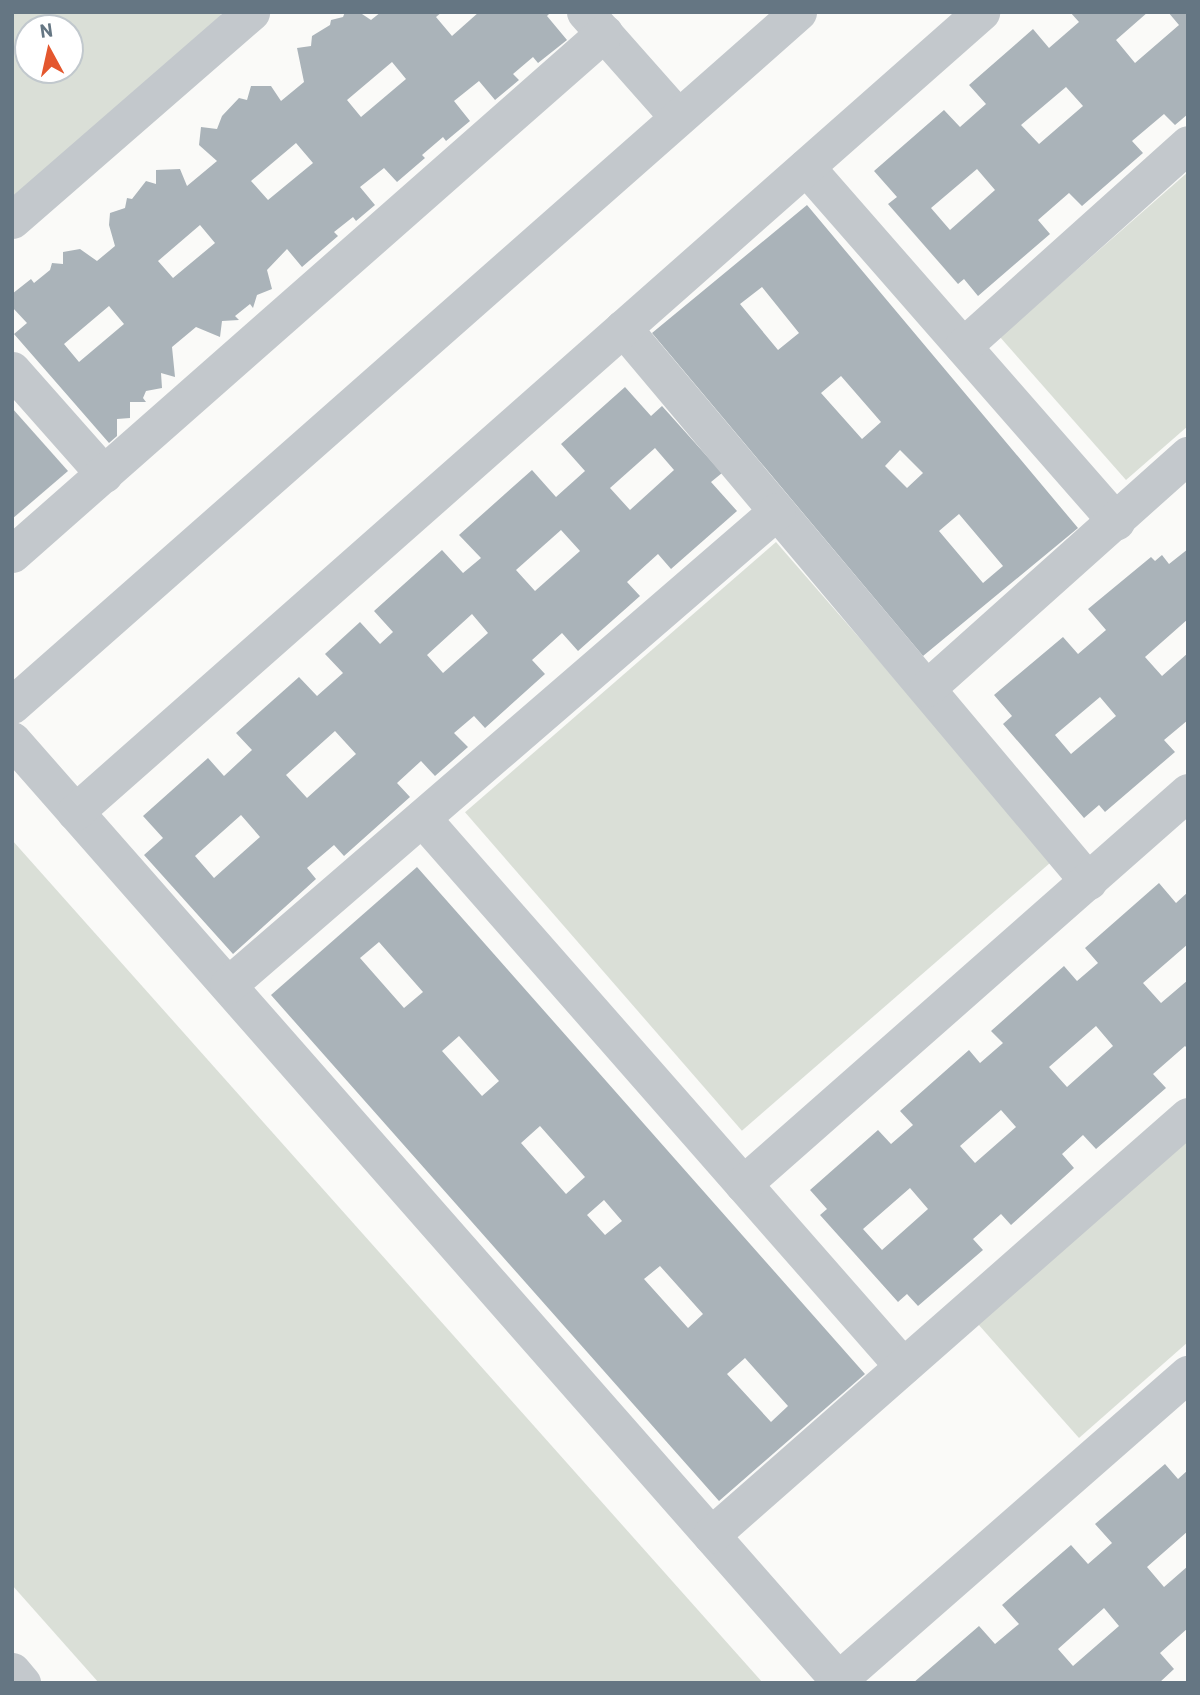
<!DOCTYPE html>
<style>
body{margin:0}
#map{position:relative;width:1200px;height:1695px;overflow:hidden;background:#fafaf8;font-family:Barlow,sans-serif}
div>[style]{position:absolute}
.green>*{inset:0;background:#dadfd7;transform-origin:0 0}
.building>*{inset:0;background:#aab3b9}
.street>*{height:37px;margin:-18.5px;padding:0 18.5px;transform-origin:18.5px;border-radius:18.5px;background:#c3c8cc}
span{translate:-50% -50%;white-space:nowrap;text-align:center;line-height:1.15;-webkit-text-stroke:7px #fff;paint-order:stroke}
.frame{position:absolute;inset:0;border:14px solid #657683;pointer-events:none}
.north{position:absolute;left:14px;top:14px;width:70px;height:70px;box-sizing:border-box;background:#fff;border:2px solid #c1c8cd;border-radius:50%;rotate:352deg;font-size:19px;font-weight:700;line-height:28px;text-align:center;color:#657683}
.north::after{content:'';display:block;margin:auto;width:24px;height:32px;background:#e4572e;clip-path:polygon(50% 0,100% 100%,50% 72%,0 100%)}
</style>
<div id="map">
<div class="green">
<i style="clip-path:polygon(evenodd,12px 12px,219px 12px,224px 19px,12px 201px,12px 12px,28px 28px,70px 28px,70px 70px,28px 70px,28px 28px)"></i>
<i style="clip-path:polygon(1188px 172px,1188px 426px,1126px 480px,1000px 337px)"></i>
<i style="left:776px;top:542px;width:422px;height:412px;rotate:49deg"></i>
<i style="clip-path:polygon(12px 840px,763px 1683px,99px 1683px,12px 1585px)"></i>
<i style="clip-path:polygon(1188px 1140px,1188px 1342px,1079px 1438px,978px 1324px)"></i>
</div>
<div class="building">
<i style="clip-path:polygon(evenodd,345px 12px,359px 12px,371px 20px,381px 12px,442px 12px,436px 17px,452px 36px,479px 12px,551px 12px,547px 16px,567px 40px,538px 63px,533px 57px,513px 74px,519px 80px,495px 100px,479px 81px,454px 101px,470px 121px,446px 141px,443px 137px,422px 155px,425px 158px,397px 182px,384px 168px,360px 187px,375px 205px,356px 221px,353px 217px,334px 232px,338px 236px,302px 267px,287px 249px,267px 270px,272px 289px,257px 295px,253px 308px,250px 304px,235px 316px,239px 320px,222px 321px,220px 337px,196px 327px,172px 347px,175px 377px,161px 373px,162px 388px,146px 391px,143px 398px,146px 402px,130px 402px,130px 418px,117px 419px,117px 436px,109px 443px,14px 334px,27px 323px,12px 307px,12px 294px,31px 279px,34px 283px,50px 270px,52px 263px,63px 264px,63px 252px,80px 249px,97px 261px,115px 246px,109px 225px,110px 213px,125px 208px,127px 198px,132px 199px,146px 181px,156px 184px,156px 170px,180px 169px,187px 186px,217px 161px,199px 145px,201px 127px,217px 129px,222px 116px,239px 98px,247px 100px,251px 86px,271px 86px,281px 101px,304px 82px,297px 48px,311px 46px,312px 36px,330px 25px,331px 20px,343px 17px,345px 12px,392px 62px,406px 79px,361px 117px,347px 100px,392px 62px,345px 12px,296px 143px,313px 163px,268px 200px,251px 181px,296px 143px,345px 12px,200px 225px,215px 243px,173px 278px,158px 261px,200px 225px,345px 12px,109px 306px,124px 324px,79px 362px,64px 344px,109px 306px)"></i>
<i style="clip-path:polygon(evenodd,1070px 12px,1148px 12px,1116px 40px,1135px 63px,1179px 25px,1168px 12px,1188px 12px,1188px 114px,1175px 125px,1164px 114px,1132px 141px,1143px 153px,1082px 206px,1069px 193px,1038px 220px,1050px 234px,978px 296px,964px 279px,958px 284px,888px 204px,897px 197px,874px 171px,944px 110px,960px 127px,986px 104px,969px 85px,1033px 29px,1049px 48px,1079px 22px,1070px 12px,1066px 87px,1083px 106px,1039px 144px,1021px 125px,1066px 87px,1070px 12px,977px 169px,995px 190px,950px 230px,931px 208px,977px 169px)"></i>
<i style="clip-path:polygon(evenodd,807px 205px,1078px 528px,923px 656px,652px 333px,807px 205px,762px 287px,799px 333px,778px 350px,740px 304px,762px 287px,807px 205px,841px 376px,881px 422px,862px 439px,821px 393px,841px 376px,807px 205px,900px 450px,923px 473px,907px 488px,885px 466px,900px 450px,807px 205px,959px 514px,1003px 566px,983px 583px,939px 531px,959px 514px)"></i>
<i style="clip-path:polygon(evenodd,625px 387px,651px 416px,662px 406px,722px 473px,711px 482px,737px 511px,671px 569px,658px 554px,627px 582px,640px 596px,578px 651px,562px 633px,532px 660px,545px 674px,485px 728px,474px 716px,454px 733px,468px 747px,435px 776px,421px 761px,397px 783px,410px 797px,344px 856px,334px 845px,307px 868px,316px 879px,233px 954px,144px 855px,163px 838px,143px 816px,208px 758px,224px 776px,252px 750px,236px 733px,299px 677px,317px 696px,343px 673px,325px 654px,360px 622px,380px 644px,393px 632px,374px 611px,442px 550px,463px 573px,481px 558px,459px 535px,532px 470px,556px 497px,585px 471px,561px 444px,625px 387px,655px 448px,674px 470px,630px 510px,610px 488px,655px 448px,625px 387px,561px 530px,580px 551px,535px 591px,516px 570px,561px 530px,625px 387px,472px 614px,488px 633px,443px 673px,427px 655px,472px 614px,625px 387px,335px 731px,356px 754px,307px 798px,286px 775px,335px 731px,625px 387px,241px 815px,260px 837px,214px 878px,195px 856px,241px 815px)"></i>
<i style="clip-path:polygon(12px 408px,68px 471px,12px 519px)"></i>
<i style="clip-path:polygon(evenodd,1188px 549px,1188px 619px,1145px 657px,1162px 676px,1188px 653px,1188px 720px,1164px 740px,1175px 752px,1105px 812px,1099px 805px,1084px 818px,1003px 724px,1012px 716px,994px 695px,1063px 637px,1078px 654px,1106px 630px,1088px 609px,1151px 557px,1155px 561px,1162px 555px,1169px 564px,1188px 549px,1100px 697px,1116px 716px,1071px 754px,1055px 735px,1100px 697px)"></i>
<i style="clip-path:polygon(evenodd,417px 867px,865px 1374px,719px 1501px,271px 995px,417px 867px,379px 942px,423px 992px,404px 1008px,360px 958px,379px 942px,417px 867px,459px 1036px,499px 1081px,482px 1096px,442px 1051px,459px 1036px,417px 867px,540px 1126px,585px 1177px,566px 1194px,521px 1143px,540px 1126px,417px 867px,604px 1200px,622px 1221px,605px 1235px,587px 1215px,604px 1200px,417px 867px,660px 1266px,703px 1314px,688px 1328px,644px 1279px,660px 1266px,417px 867px,745px 1358px,788px 1406px,771px 1422px,727px 1374px,745px 1358px)"></i>
<i style="clip-path:polygon(evenodd,1159px 883px,1176px 903px,1188px 892px,1188px 944px,1143px 983px,1161px 1003px,1188px 980px,1188px 1049px,1185px 1046px,1153px 1074px,1166px 1088px,1096px 1149px,1083px 1135px,1062px 1154px,1074px 1168px,1011px 1225px,1001px 1214px,973px 1239px,983px 1250px,918px 1306px,907px 1294px,898px 1302px,820px 1215px,827px 1209px,810px 1190px,878px 1130px,891px 1144px,913px 1125px,900px 1111px,969px 1050px,980px 1063px,1003px 1043px,991px 1031px,1064px 966px,1077px 981px,1098px 963px,1085px 948px,1159px 883px,1096px 1026px,1113px 1046px,1067px 1087px,1049px 1067px,1096px 1026px,1159px 883px,1001px 1110px,1016px 1127px,975px 1163px,960px 1146px,1001px 1110px,1159px 883px,910px 1188px,928px 1209px,882px 1250px,863px 1229px,910px 1188px)"></i>
<i style="clip-path:polygon(evenodd,1165px 1464px,1178px 1479px,1188px 1470px,1188px 1531px,1147px 1567px,1164px 1587px,1188px 1566px,1188px 1628px,1160px 1653px,1174px 1669px,1159px 1683px,913px 1683px,979px 1626px,995px 1644px,1019px 1624px,1002px 1605px,1071px 1545px,1088px 1564px,1112px 1543px,1095px 1524px,1165px 1464px,1104px 1608px,1119px 1626px,1073px 1666px,1058px 1649px,1104px 1608px)"></i>
</div>
<div class="street">
<i style="left:585px;top:12px;width:140px;rotate:48.5deg"></i>
<i style="left:806px;top:167px;width:471px;rotate:48.8deg"></i>
<i style="left:12px;top:220px;width:317px;rotate:-41deg"></i>
<i style="left:623px;top:328px;width:723px;rotate:49.94deg"></i>
<i style="left:963px;top:346px;width:302px;rotate:-41.9deg"></i>
<i style="left:12px;top:370px;width:139px;rotate:48.5deg"></i>
<i style="left:12px;top:554px;width:789px;rotate:-41.35deg"></i>
<i style="left:927px;top:688px;width:350px;rotate:-41.8deg"></i>
<i style="left:12px;top:705px;width:1048px;rotate:-41.4deg"></i>
<i style="left:12px;top:740px;width:1256px;rotate:48.68deg"></i>
<i style="left:75px;top:812px;width:1209px;rotate:-41.44deg"></i>
<i style="left:422px;top:818px;width:729px;rotate:48.73deg"></i>
<i style="left:228px;top:985px;width:725px;rotate:-40.81deg"></i>
<i style="left:743px;top:1184px;width:593px;rotate:-41.38deg"></i>
<i style="left:711px;top:1535px;width:635px;rotate:-41.3deg"></i>
<i style="left:12px;top:1671px;width:16px;rotate:50deg"></i>
<i style="left:838px;top:1680px;width:465px;rotate:-41.2deg"></i>
</div>
<div class="frame"></div>
<div class="north">N</div>
</div>
